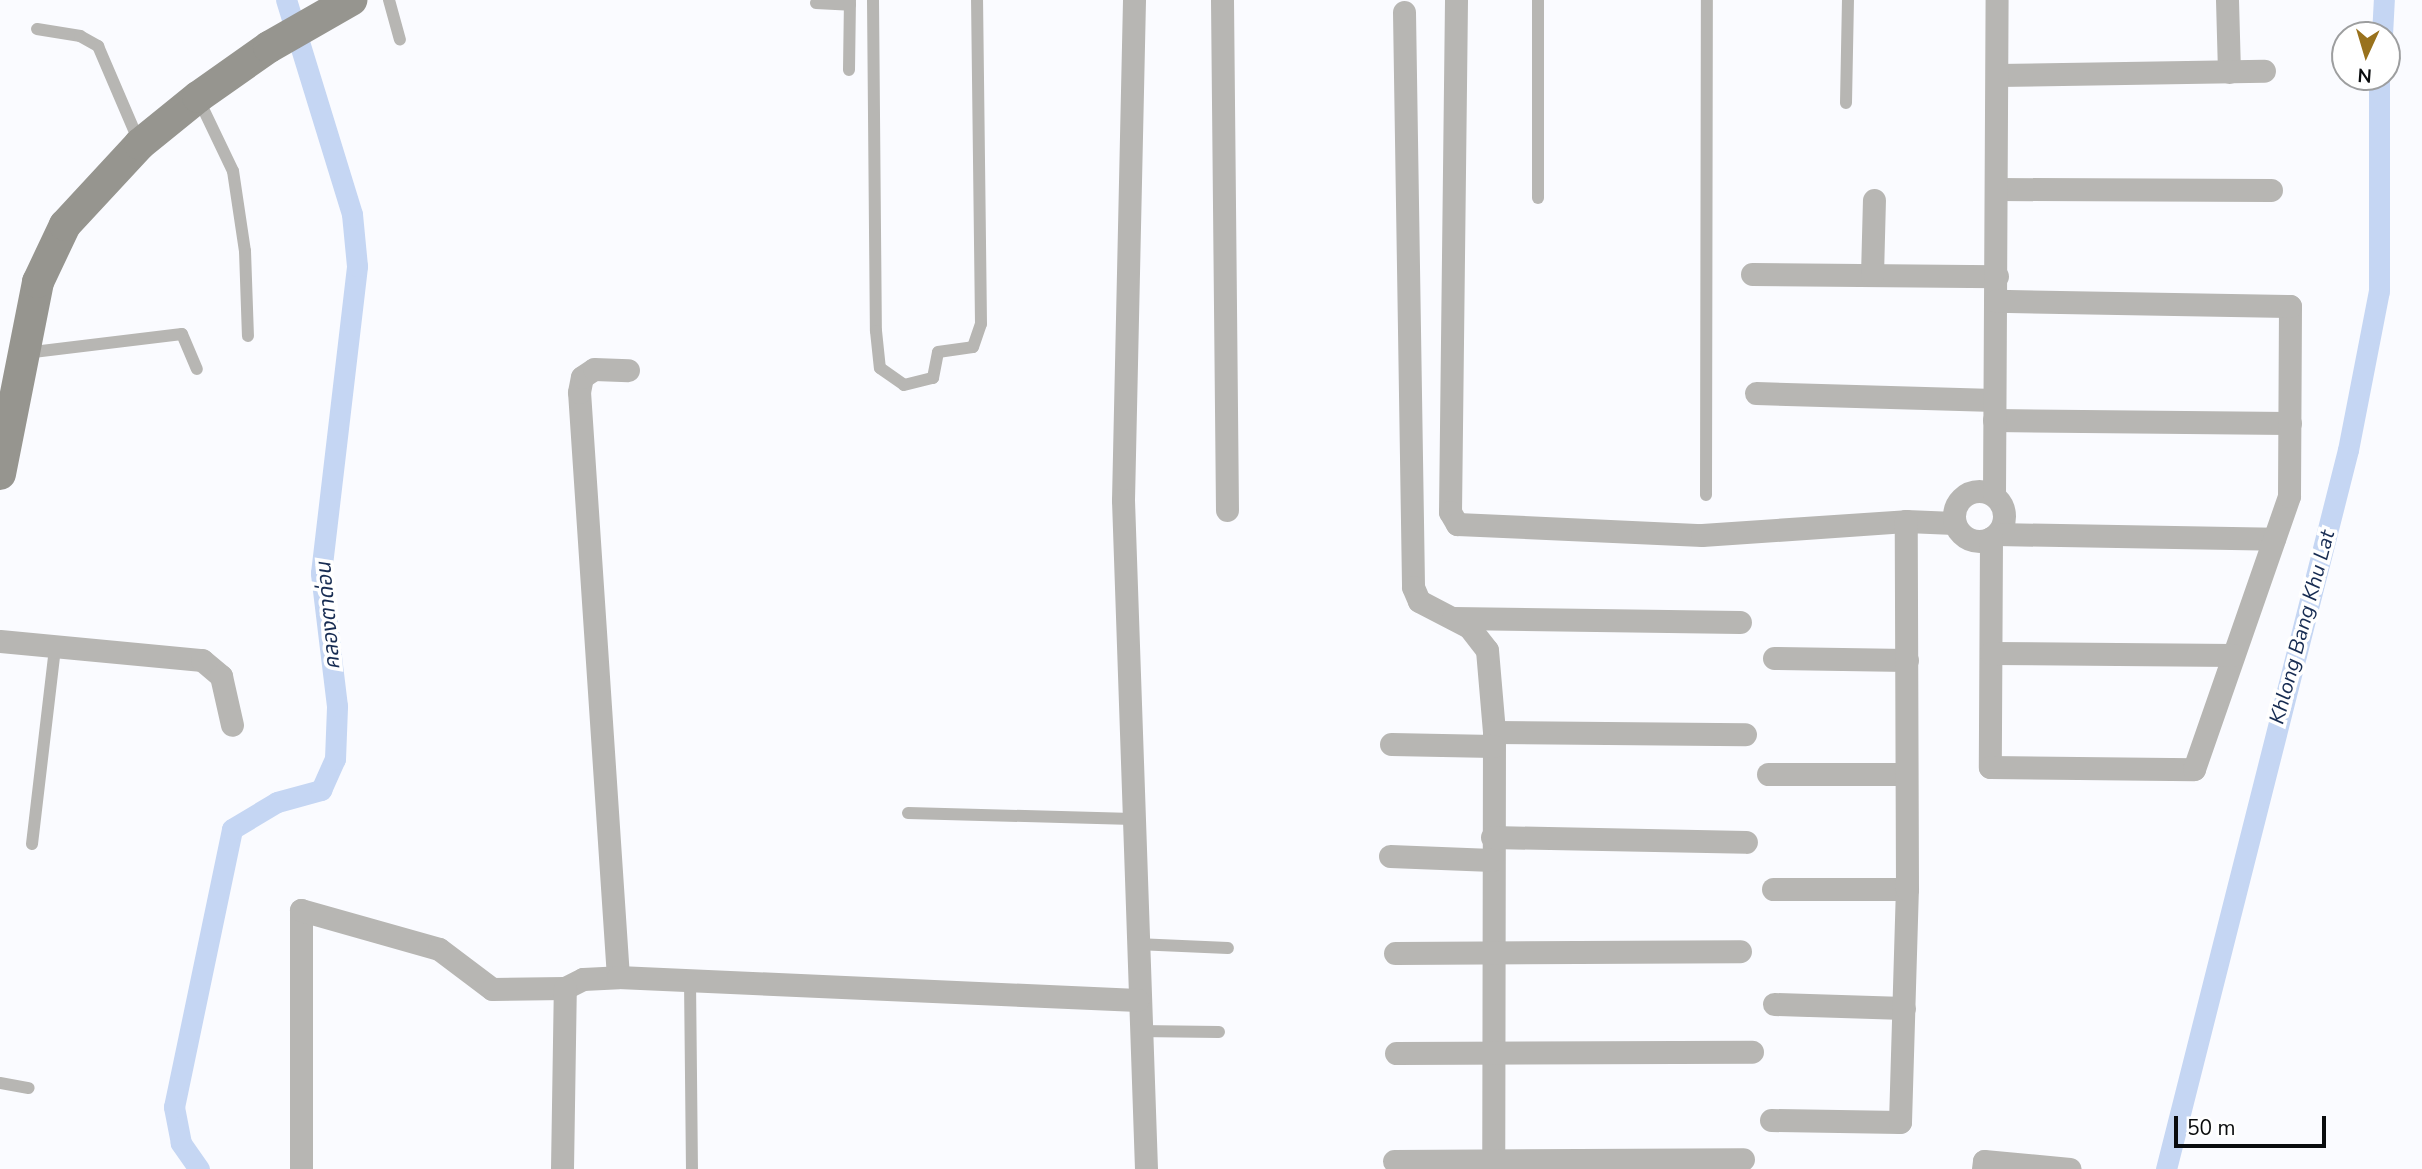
<!DOCTYPE html>
<meta charset="utf-8">
<style>
body{margin:0}
#map{position:relative;width:2422px;height:1169px;overflow:hidden;background:#fafbff;font-family:"Nunito Sans","Noto Sans Thai",sans-serif}
div>[style]{position:absolute}
.canal>*{height:21px;margin:-10.5px;padding:0 10.5px;transform-origin:10.5px;border-radius:10.5px;background:#c5d6f3}
.lane>*{height:12px;margin:-6px;padding:0 6px;transform-origin:6px;border-radius:6px;background:#b7b6b3}
.street>*{height:23px;margin:-11.5px;padding:0 11.5px;transform-origin:11.5px;border-radius:11.5px;background:#b7b6b3}
.street>.ring{margin:-11.5px;padding:0;box-sizing:content-box;background:none;border:23px solid #b7b6b3;border-radius:50%}
.secondary>*{height:32px;margin:-16px;padding:0 16px;transform-origin:16px;border-radius:16px;background:#96958f}
span{translate:-50% -50%;white-space:nowrap;text-align:center;line-height:1.15;-webkit-text-stroke:7px #fff;paint-order:stroke}
.water-label{font-size:21px;color:#172c52;font-style:italic}
.north{position:absolute;left:2331px;top:21px;width:70px;height:70px;box-sizing:border-box;background:#fff;border:2px solid #9d9e9f;border-radius:50%;rotate:184deg;font-size:19px;font-weight:700;line-height:28px;text-align:center;color:#0a0c0e}
.north::after{content:'';display:block;margin:auto;width:24px;height:32px;background:#99721d;clip-path:polygon(50% 0,100% 100%,50% 72%,0 100%)}
.scale{position:absolute;left:2174px;top:1116px;width:152px;height:32px;box-sizing:border-box;border:4px solid #0a0c0e;border-top:0;padding-left:9px;font-size:21px;line-height:24px;white-space:nowrap;color:#0a0c0e;-webkit-text-stroke:5px #fff;paint-order:stroke}
</style>
<div id="map">
<div class="canal">
<i style="left:2382px;top:35px;width:35px;rotate:-87deg"></i>
<i style="left:199px;top:1169px;width:32px;rotate:-125deg"></i>
<i style="left:181px;top:1143px;width:37px;rotate:-101deg"></i>
<i style="left:174px;top:1107px;width:284px;rotate:-78.2deg"></i>
<i style="left:232px;top:829px;width:52px;rotate:-31deg"></i>
<i style="left:277px;top:802px;width:46px;rotate:-15.3deg"></i>
<i style="left:321px;top:790px;width:34px;rotate:-66deg"></i>
<i style="left:335px;top:759px;width:53px;rotate:-87.8deg"></i>
<i style="left:337px;top:706px;width:134px;rotate:-96.9deg"></i>
<i style="left:321px;top:573px;width:309px;rotate:-83.3deg"></i>
<i style="left:357px;top:266px;width:52px;rotate:-95.5deg"></i>
<i style="left:352px;top:214px;width:224px;rotate:-107.1deg"></i>
<i style="left:2166px;top:1169px;width:742px;rotate:-75.8deg"></i>
<i style="left:2348px;top:450px;width:162px;rotate:-79deg"></i>
<i style="left:2379px;top:291px;width:214px;rotate:-90deg"></i>
</div>
<div class="lane">
<i style="left:389px;top:0;width:41px;rotate:74.6deg"></i>
<i style="left:873px;top:0;width:331px;rotate:89.5deg"></i>
<i style="left:876px;top:331px;width:37px;rotate:84deg"></i>
<i style="left:880px;top:368px;width:29px;rotate:35deg"></i>
<i style="left:904px;top:385px;width:30px;rotate:-14deg"></i>
<i style="left:933px;top:378px;width:26px;rotate:-79deg"></i>
<i style="left:938px;top:352px;width:35px;rotate:-8deg"></i>
<i style="left:973px;top:347px;width:24px;rotate:-71deg"></i>
<i style="left:981px;top:324px;width:324px;rotate:-90.7deg"></i>
<i style="left:1538px;top:0;width:198px;rotate:90deg"></i>
<i style="left:816px;top:3px;width:34px;rotate:3deg"></i>
<i style="left:37px;top:29px;width:44px;rotate:9.2deg"></i>
<i style="left:80px;top:36px;width:21px;rotate:29deg"></i>
<i style="left:98px;top:46px;width:107px;rotate:66.8deg"></i>
<i style="left:849px;top:70px;width:70px;rotate:-89.2deg"></i>
<i style="left:198px;top:98px;width:81px;rotate:64.4deg"></i>
<i style="left:233px;top:171px;width:81px;rotate:81.5deg"></i>
<i style="left:245px;top:251px;width:85px;rotate:88deg"></i>
<i style="left:1846px;top:103px;width:103px;rotate:-88.9deg"></i>
<i style="left:25px;top:353px;width:158px;rotate:-6.9deg"></i>
<i style="left:182px;top:334px;width:38px;rotate:67deg"></i>
<i style="left:1706px;top:495px;width:495px;rotate:-89.9deg"></i>
<i style="left:908px;top:813px;width:225px;rotate:1.5deg"></i>
<i style="left:32px;top:844px;width:198px;rotate:-83.3deg"></i>
<i style="left:1136px;top:944px;width:92px;rotate:2.5deg"></i>
<i style="left:690px;top:980px;width:189px;rotate:89.4deg"></i>
<i style="left:1138px;top:1031px;width:81px;rotate:0.7deg"></i>
<i style="left:0;top:1083px;width:29px;rotate:10deg"></i>
</div>
<div class="street">
<i style="left:1134px;top:0;width:500px;rotate:91.26deg"></i>
<i style="left:1123px;top:500px;width:669px;rotate:88.03deg"></i>
<i style="left:1222px;top:0;width:510px;rotate:89.44deg"></i>
<i style="left:1456px;top:0;width:512px;rotate:90.67deg"></i>
<i style="left:1450px;top:512px;width:14px;rotate:60deg"></i>
<i style="left:1457px;top:524px;width:245px;rotate:2.6deg"></i>
<i style="left:1702px;top:535px;width:204px;rotate:-3.9deg"></i>
<i style="left:1906px;top:521px;width:48px;rotate:2.4deg"></i>
<i style="left:2227px;top:0;width:72px;rotate:88.4deg"></i>
<i style="left:1404px;top:12px;width:575px;rotate:89.1deg"></i>
<i style="left:1413px;top:587px;width:15px;rotate:67deg"></i>
<i style="left:1419px;top:601px;width:56px;rotate:27.5deg"></i>
<i style="left:1469px;top:627px;width:29px;rotate:52deg"></i>
<i style="left:1487px;top:650px;width:82px;rotate:85.1deg"></i>
<i style="left:1494px;top:732px;width:437px;rotate:90.1deg"></i>
<i style="left:1997px;top:75px;width:267px;rotate:-0.9deg"></i>
<i style="left:1997px;top:189px;width:274px;rotate:0.2deg"></i>
<i style="left:1752px;top:274px;width:245px;rotate:0.5deg"></i>
<i style="left:1872px;top:275px;width:75px;rotate:-88.5deg"></i>
<i style="left:1756px;top:393px;width:238px;rotate:1.7deg"></i>
<i style="left:1994px;top:420px;width:296px;rotate:0.6deg"></i>
<i class="ring" style="left:1954px;top:491px;width:27px;height:27px"></i>
<i style="left:1994px;top:494px;width:494px;rotate:-89.7deg"></i>
<i style="left:1997px;top:534px;width:277px;rotate:1deg"></i>
<i style="left:1991px;top:538px;width:229px;rotate:90.3deg"></i>
<i style="left:1990px;top:767px;width:204px;rotate:0.6deg"></i>
<i style="left:2194px;top:769px;width:289px;rotate:-70.8deg"></i>
<i style="left:2289px;top:496px;width:190px;rotate:-89.7deg"></i>
<i style="left:2290px;top:306px;width:294px;rotate:-179deg"></i>
<i style="left:1453px;top:618px;width:287px;rotate:0.8deg"></i>
<i style="left:0;top:641px;width:203px;rotate:5.4deg"></i>
<i style="left:202px;top:660px;width:25px;rotate:40deg"></i>
<i style="left:221px;top:676px;width:50px;rotate:77.3deg"></i>
<i style="left:1991px;top:653px;width:242px;rotate:0.5deg"></i>
<i style="left:1774px;top:658px;width:133px;rotate:0.9deg"></i>
<i style="left:1494px;top:732px;width:251px;rotate:0.5deg"></i>
<i style="left:1391px;top:744px;width:102px;rotate:1.1deg"></i>
<i style="left:1768px;top:774px;width:138px"></i>
<i style="left:1492px;top:837px;width:254px;rotate:1.1deg"></i>
<i style="left:1390px;top:856px;width:102px;rotate:2.2deg"></i>
<i style="left:1773px;top:889px;width:134px"></i>
<i style="left:1395px;top:953px;width:345px;rotate:-0.3deg"></i>
<i style="left:618px;top:977px;width:586px;rotate:-93.81deg"></i>
<i style="left:579px;top:392px;width:15px;rotate:-79deg"></i>
<i style="left:582px;top:377px;width:14px;rotate:-34deg"></i>
<i style="left:594px;top:369px;width:34px;rotate:2deg"></i>
<i style="left:1774px;top:1004px;width:130px;rotate:1.8deg"></i>
<i style="left:1396px;top:1053px;width:356px;rotate:-0.2deg"></i>
<i style="left:1771px;top:1120px;width:129px;rotate:0.9deg"></i>
<i style="left:1900px;top:1122px;width:233px;rotate:-88.3deg"></i>
<i style="left:1907px;top:889px;width:368px;rotate:-90.2deg"></i>
<i style="left:1394px;top:1161px;width:349px;rotate:-0.3deg"></i>
<i style="left:301px;top:1169px;width:259px;rotate:-90deg"></i>
<i style="left:301px;top:910px;width:143px;rotate:15.8deg"></i>
<i style="left:439px;top:949px;width:66px;rotate:37deg"></i>
<i style="left:492px;top:989px;width:73px;rotate:-0.8deg"></i>
<i style="left:565px;top:988px;width:20px;rotate:-27deg"></i>
<i style="left:583px;top:979px;width:35px;rotate:-3deg"></i>
<i style="left:618px;top:977px;width:520px;rotate:2.54deg"></i>
<i style="left:562px;top:1169px;width:181px;rotate:-89.1deg"></i>
<i style="left:1983px;top:1169px;width:8px;rotate:-83deg"></i>
<i style="left:1984px;top:1161px;width:86px;rotate:5.3deg"></i>
</div>
<div class="secondary">
<i style="left:0;top:474px;width:196px;rotate:-78.8deg"></i>
<i style="left:38px;top:282px;width:63px;rotate:-64.7deg"></i>
<i style="left:65px;top:225px;width:110px;rotate:-47.2deg"></i>
<i style="left:140px;top:144px;width:75px;rotate:-39deg"></i>
<i style="left:198px;top:97px;width:87px;rotate:-35.2deg"></i>
<i style="left:269px;top:47px;width:95px;rotate:-29.8deg"></i>
</div>
<div class="water-label">
<span style="left:328px;top:616px;rotate:-95deg">คลองตาด่อน</span>
<span style="left:2302px;top:627px;rotate:-75deg">Khlong Bang Khu Lat</span>
</div>
<div class="north">N</div>
<div class="scale">50 m</div>
</div>
